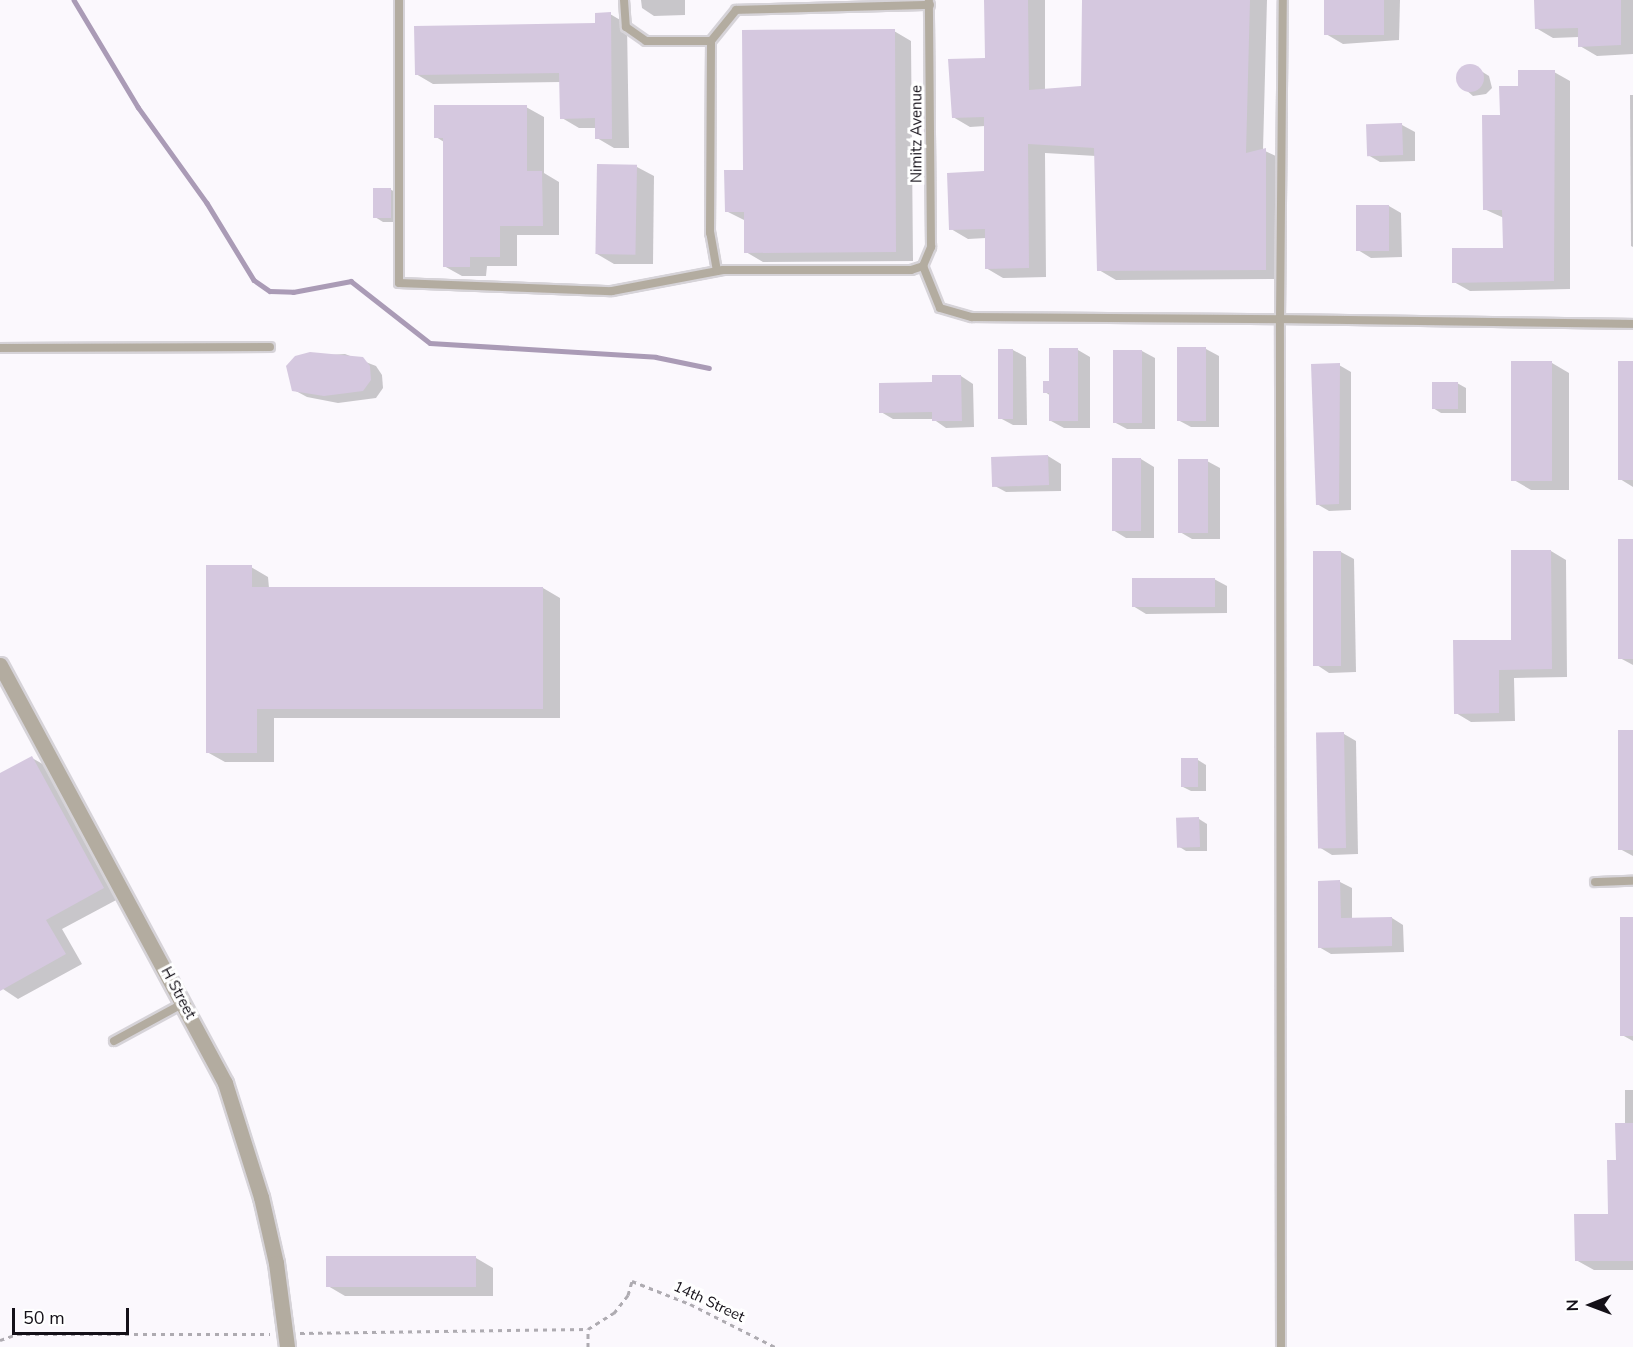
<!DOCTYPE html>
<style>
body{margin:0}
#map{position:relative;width:1633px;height:1347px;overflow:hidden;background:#fbf8fd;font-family:"Nunito Sans",sans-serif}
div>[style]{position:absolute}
.shadow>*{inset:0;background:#0003}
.stream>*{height:4.5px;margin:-2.25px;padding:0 2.25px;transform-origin:2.25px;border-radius:2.25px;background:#aa9bb6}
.building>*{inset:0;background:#d5c8df;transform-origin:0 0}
.round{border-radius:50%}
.path>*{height:3px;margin-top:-1.5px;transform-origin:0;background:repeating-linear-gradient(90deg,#aeabb1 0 4.5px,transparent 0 9px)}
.roads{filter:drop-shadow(2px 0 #d6d3d8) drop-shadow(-2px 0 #d6d3d8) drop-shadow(0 2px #d6d3d8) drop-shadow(0 -2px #d6d3d8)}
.service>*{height:8px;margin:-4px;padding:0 4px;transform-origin:4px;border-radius:4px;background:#b3aca0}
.minor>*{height:15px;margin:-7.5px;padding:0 7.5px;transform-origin:7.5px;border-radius:7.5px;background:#b3aca0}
span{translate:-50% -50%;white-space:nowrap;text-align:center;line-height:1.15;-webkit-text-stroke:6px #fff;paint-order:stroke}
.street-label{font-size:15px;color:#141018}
.north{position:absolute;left:1561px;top:1275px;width:60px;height:60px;-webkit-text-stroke:4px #fff;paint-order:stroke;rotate:269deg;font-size:16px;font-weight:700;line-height:24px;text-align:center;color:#141018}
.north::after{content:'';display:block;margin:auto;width:21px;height:27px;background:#141018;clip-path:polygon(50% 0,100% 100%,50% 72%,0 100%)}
.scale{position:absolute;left:12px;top:1308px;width:117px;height:27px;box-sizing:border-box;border:3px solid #141018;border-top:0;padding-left:8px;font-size:18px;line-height:21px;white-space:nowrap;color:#141018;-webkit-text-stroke:4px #fff;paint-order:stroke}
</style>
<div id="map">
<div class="shadow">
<i style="clip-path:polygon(641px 0,685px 0,685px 15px,654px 16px,642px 8px)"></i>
<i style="clip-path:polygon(986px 0,1045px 0,1045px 90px,1082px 87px,1085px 0,1267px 0,1263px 150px,1282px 159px,1283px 279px,1116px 280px,1099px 270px,1096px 156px,1045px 153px,1046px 277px,1003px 278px,986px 268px,986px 238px,968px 239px,951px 229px,986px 173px,985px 126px,970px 127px,953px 117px,986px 59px)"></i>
<i style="clip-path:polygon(1325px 0,1400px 0,1399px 40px,1343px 44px,1326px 34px)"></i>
<i style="clip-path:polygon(1535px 0,1633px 0,1633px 54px,1597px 56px,1580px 46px,1579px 37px,1553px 38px,1536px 28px)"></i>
<i style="clip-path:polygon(610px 14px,627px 24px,629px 148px,614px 148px,597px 138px,597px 128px,579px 128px,562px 118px,561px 82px,433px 84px,416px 74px,597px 24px)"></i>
<i style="clip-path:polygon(894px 31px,911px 41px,913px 261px,763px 262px,746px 252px,746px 221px,726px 211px,745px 171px)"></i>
<i style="clip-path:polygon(1473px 66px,1489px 76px,1492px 88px,1486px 94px,1473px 96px,1459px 84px,1459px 72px)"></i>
<i style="clip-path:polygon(1554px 72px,1570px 81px,1570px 289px,1470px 291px,1454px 282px,1505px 249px,1504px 218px,1484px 209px,1501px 116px,1520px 88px)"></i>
<i style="clip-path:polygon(1630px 95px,1633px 95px,1633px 247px,1631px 246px)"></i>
<i style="clip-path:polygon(526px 107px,544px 117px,544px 173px,559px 182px,559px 235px,517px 235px,517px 266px,487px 266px,486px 276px,462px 276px,444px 266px,444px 142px,436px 137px)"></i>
<i style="clip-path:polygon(1402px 125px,1415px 132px,1415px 161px,1380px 162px,1368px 155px)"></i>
<i style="clip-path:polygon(637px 167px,654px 176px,653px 264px,614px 264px,597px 254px)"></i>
<i style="clip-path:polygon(390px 189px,398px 194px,398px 222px,383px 222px,375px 217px)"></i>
<i style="clip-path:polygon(1389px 206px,1401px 213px,1402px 257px,1371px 258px,1358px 250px)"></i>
<i style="clip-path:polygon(1206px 349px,1219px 356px,1219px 427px,1191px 427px,1178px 420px)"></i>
<i style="clip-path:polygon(1013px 350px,1026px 357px,1027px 425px,1013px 425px,1000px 418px)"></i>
<i style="clip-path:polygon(1078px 350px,1090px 357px,1090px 428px,1064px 428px,1051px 421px,1051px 396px,1045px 392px)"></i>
<i style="clip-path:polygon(1142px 351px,1155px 358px,1155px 429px,1127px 429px,1114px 422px)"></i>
<i style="clip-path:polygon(345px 354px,376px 366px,382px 375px,383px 388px,376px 398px,338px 403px,307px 397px,294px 390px,296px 357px)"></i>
<i style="clip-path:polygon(1633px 362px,1633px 487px,1620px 479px)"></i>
<i style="clip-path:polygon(1552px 363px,1569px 373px,1569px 490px,1531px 490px,1514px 480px)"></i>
<i style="clip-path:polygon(1339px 365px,1351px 372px,1351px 510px,1329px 511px,1317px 504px)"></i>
<i style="clip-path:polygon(961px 376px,973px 384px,974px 427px,946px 428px,933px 419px,893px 419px,881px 412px,933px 384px)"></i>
<i style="clip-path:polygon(1457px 383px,1466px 388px,1466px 413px,1441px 413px,1433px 408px)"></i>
<i style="clip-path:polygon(1048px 456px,1061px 464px,1061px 491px,1006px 492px,993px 485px)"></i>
<i style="clip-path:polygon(1141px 459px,1154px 467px,1154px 538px,1126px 538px,1113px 530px)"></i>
<i style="clip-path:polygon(1207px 461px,1220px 468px,1220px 539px,1192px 539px,1180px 532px)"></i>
<i style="clip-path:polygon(1633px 541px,1633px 665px,1620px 658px)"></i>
<i style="clip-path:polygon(1551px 551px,1566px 560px,1567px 677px,1514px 678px,1515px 721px,1471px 722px,1456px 713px,1513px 641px)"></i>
<i style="clip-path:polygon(1341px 552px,1354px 559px,1356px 672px,1329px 673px,1317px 665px,1315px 553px)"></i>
<i style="clip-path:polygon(251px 567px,268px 577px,269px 588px,543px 588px,560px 598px,560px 718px,274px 718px,274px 762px,225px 762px,207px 752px)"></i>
<i style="clip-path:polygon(1214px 579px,1227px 586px,1227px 613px,1146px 614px,1133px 606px)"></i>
<i style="clip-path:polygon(1633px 732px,1633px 856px,1620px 849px)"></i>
<i style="clip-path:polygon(1344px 734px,1356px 741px,1358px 854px,1332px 855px,1319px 847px)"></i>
<i style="clip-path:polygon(32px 758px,48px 767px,120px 898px,62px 929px,82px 964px,18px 999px,0 987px,0 775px)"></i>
<i style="clip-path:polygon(1198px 760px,1206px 765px,1206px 791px,1191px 791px,1183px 787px)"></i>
<i style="clip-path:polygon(1199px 819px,1207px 824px,1207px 851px,1186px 851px,1178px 846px)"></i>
<i style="clip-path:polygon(1320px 882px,1340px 882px,1352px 888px,1352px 919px,1392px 918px,1403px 925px,1404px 952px,1331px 954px,1319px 947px)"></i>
<i style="clip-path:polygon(1633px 918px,1633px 1041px,1622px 1035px)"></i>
<i style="clip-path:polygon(1625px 1090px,1633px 1090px,1633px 1270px,1594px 1270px,1576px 1260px,1609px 1216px,1625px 1125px)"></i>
<i style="clip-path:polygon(476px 1258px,493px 1268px,493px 1296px,345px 1296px,328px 1286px)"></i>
</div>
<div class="stream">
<i style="left:74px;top:0;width:125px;rotate:59.1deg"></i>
<i style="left:138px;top:107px;width:118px;rotate:54.3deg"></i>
<i style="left:207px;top:203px;width:90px;rotate:58.6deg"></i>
<i style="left:254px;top:280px;width:19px;rotate:35deg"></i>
<i style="left:270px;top:291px;width:23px;rotate:2deg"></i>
<i style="left:293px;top:292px;width:59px;rotate:-10.7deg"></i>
<i style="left:351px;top:281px;width:100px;rotate:38.1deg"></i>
<i style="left:430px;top:343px;width:226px;rotate:3.5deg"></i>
<i style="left:656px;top:357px;width:54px;rotate:11.7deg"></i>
</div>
<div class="building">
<i style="clip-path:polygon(984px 0,1028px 0,1029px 90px,1081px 86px,1082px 0,1250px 0,1246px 153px,1266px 148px,1266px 270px,1097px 271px,1094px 148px,1028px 144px,1029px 268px,985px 269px,985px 229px,949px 230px,947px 173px,984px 171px,984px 117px,952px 118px,948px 59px,985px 58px)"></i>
<i style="left:1324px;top:0;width:60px;height:35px"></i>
<i style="clip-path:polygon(1534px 0,1621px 0,1621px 45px,1578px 47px,1578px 28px,1535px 29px)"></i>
<i style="clip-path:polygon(611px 12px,612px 139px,595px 139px,595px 118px,560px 119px,559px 73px,415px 75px,414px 26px,595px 23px,595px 13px)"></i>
<i style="clip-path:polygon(895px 29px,896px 252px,744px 253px,744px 212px,725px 212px,724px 170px,743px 170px,742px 30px)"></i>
<i class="round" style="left:1456px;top:64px;width:28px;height:28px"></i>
<i style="clip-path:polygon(1518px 70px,1555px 70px,1554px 281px,1452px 283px,1452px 248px,1503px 248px,1502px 210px,1483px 210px,1482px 115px,1500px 115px,1499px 86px,1518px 86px)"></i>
<i style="clip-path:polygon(434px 105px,527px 105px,527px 171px,542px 171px,543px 226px,500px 226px,500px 257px,470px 257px,470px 267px,443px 267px,443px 138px,434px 138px)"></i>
<i style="left:1402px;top:123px;width:32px;height:36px;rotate:88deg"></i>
<i style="left:597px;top:164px;width:40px;height:90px;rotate:1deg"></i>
<i style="left:373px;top:188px;width:18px;height:30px"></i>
<i style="left:1356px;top:205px;width:33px;height:46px"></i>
<i style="left:1177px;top:347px;width:29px;height:74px"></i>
<i style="clip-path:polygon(1049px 348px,1078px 348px,1078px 421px,1049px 421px,1049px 393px,1043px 393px,1043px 381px,1049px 381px)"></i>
<i style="left:998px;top:349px;width:15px;height:70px"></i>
<i style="left:1113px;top:350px;width:29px;height:73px"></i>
<i style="clip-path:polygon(310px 352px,363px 357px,370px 366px,371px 380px,363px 391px,324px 396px,292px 391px,286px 366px,295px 356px)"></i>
<i style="left:1552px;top:361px;width:120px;height:41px;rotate:90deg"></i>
<i style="left:1618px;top:361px;width:15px;height:119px"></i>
<i style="clip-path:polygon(1340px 363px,1339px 504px,1316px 505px,1311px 364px)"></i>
<i style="clip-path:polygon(932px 375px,961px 375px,962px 421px,932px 421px,932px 412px,879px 413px,879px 383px,932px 382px)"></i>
<i style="left:1432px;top:382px;width:26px;height:27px"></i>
<i style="left:1048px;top:455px;width:30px;height:57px;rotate:88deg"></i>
<i style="left:1112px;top:458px;width:29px;height:73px"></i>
<i style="left:1178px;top:459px;width:30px;height:74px"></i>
<i style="left:1618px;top:539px;width:15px;height:120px"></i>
<i style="clip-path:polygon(1511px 550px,1551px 550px,1552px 669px,1499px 670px,1499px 713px,1454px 714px,1453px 640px,1511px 640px)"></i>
<i style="left:1313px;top:551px;width:28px;height:115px"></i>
<i style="clip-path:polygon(206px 565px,252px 565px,252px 587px,543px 587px,543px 709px,257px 709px,257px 753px,206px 753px)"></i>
<i style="left:1132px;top:578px;width:83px;height:29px"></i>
<i style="left:1618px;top:730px;width:15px;height:120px"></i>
<i style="left:1344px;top:732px;width:116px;height:28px;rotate:89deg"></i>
<i style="clip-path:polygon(32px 756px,104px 888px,46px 920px,66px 954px,0 991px,0 773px)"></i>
<i style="left:1198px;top:758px;width:29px;height:17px;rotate:90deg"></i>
<i style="left:1199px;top:817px;width:30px;height:23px;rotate:88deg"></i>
<i style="clip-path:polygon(1340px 880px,1341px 918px,1392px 917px,1392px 946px,1318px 948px,1318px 881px)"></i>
<i style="left:1620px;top:917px;width:13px;height:119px"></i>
<i style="clip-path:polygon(1615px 1123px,1633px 1123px,1633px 1261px,1575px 1261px,1574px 1214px,1608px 1214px,1607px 1160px,1616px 1160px)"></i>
<i style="left:326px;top:1256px;width:150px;height:31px"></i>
</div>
<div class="path">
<i style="left:300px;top:1333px;width:288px;rotate:-0.8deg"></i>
<i style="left:0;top:1340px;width:18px;rotate:-19deg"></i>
<i style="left:17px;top:1334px;width:253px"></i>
<i style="left:588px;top:1347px;width:18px;rotate:-90deg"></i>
<i style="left:588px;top:1329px;width:31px;rotate:-32deg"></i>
<i style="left:614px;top:1313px;width:23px;rotate:-52deg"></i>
<i style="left:628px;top:1295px;width:15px;rotate:-74deg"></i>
<i style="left:632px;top:1281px;width:62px;rotate:21.6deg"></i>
<i style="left:690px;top:1304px;width:95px;rotate:26.8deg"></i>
</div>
<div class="roads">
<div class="service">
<i style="left:399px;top:0;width:283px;rotate:90deg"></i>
<i style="left:399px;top:283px;width:213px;rotate:2.2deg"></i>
<i style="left:612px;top:291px;width:113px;rotate:-10.7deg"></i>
<i style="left:723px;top:270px;width:188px"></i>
<i style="left:911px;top:270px;width:13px;rotate:-18deg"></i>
<i style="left:624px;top:0;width:27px;rotate:86deg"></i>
<i style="left:626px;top:27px;width:24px;rotate:35deg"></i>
<i style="left:646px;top:41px;width:65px"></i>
<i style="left:923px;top:266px;width:45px;rotate:68deg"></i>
<i style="left:940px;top:308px;width:33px;rotate:16deg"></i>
<i style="left:972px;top:317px;width:308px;rotate:0.4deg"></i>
<i style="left:1280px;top:319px;width:319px;rotate:-89.5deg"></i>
<i style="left:923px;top:266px;width:21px;rotate:-67deg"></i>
<i style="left:931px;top:247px;width:247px;rotate:-90.5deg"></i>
<i style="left:717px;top:271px;width:39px;rotate:-100deg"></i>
<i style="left:710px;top:233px;width:192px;rotate:-89.7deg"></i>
<i style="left:711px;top:41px;width:40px;rotate:-51deg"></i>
<i style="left:736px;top:10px;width:194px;rotate:-1.5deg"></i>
<i style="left:0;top:348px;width:270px;rotate:-0.2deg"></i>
<i style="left:1595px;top:882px;width:38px;rotate:-2deg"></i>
<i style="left:114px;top:1041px;width:77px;rotate:-28.6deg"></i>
<i style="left:1281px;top:1347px;width:1028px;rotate:-90.06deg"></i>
<i style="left:1280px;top:319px;width:353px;rotate:0.8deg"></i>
</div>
<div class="minor">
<i style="left:0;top:665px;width:475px;rotate:61.7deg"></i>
<i style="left:225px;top:1083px;width:120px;rotate:72.5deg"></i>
<i style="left:261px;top:1197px;width:68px;rotate:77.2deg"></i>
<i style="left:276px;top:1263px;width:85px;rotate:82.5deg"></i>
</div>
</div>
<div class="street-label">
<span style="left:917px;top:134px;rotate:-90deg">Nimitz Avenue</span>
<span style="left:178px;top:993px;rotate:62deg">H Street</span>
<span style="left:709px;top:1302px;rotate:25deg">14th Street</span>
</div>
<div class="north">N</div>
<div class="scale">50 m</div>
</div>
